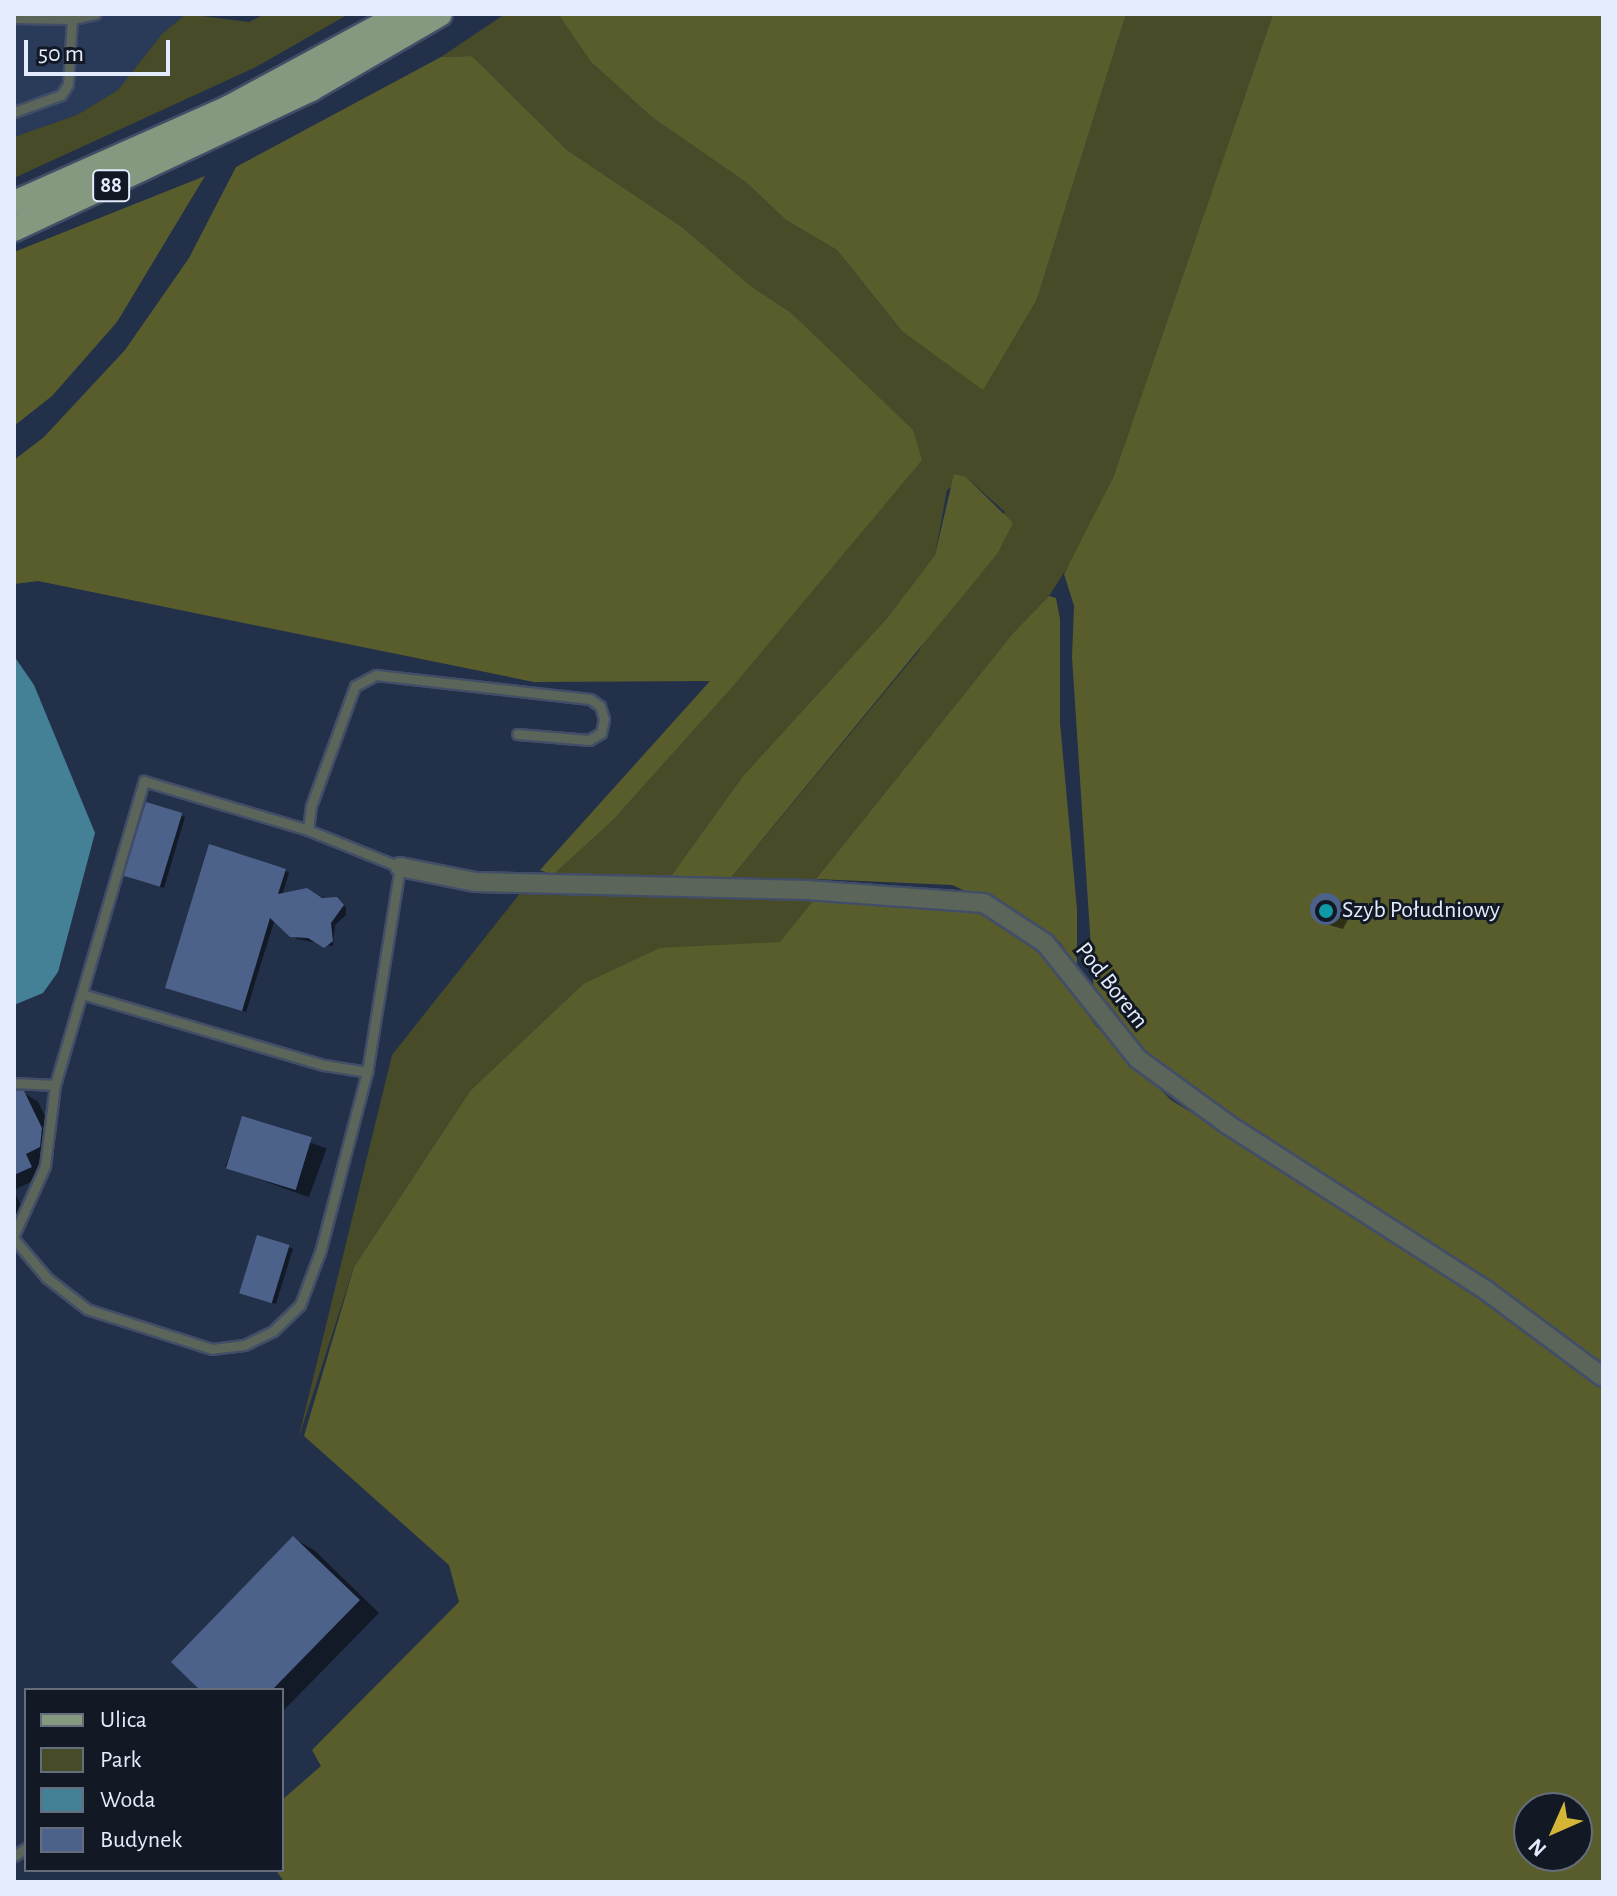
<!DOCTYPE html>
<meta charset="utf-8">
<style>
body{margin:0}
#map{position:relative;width:1617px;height:1896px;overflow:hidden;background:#23304a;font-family:"Alegreya Sans",sans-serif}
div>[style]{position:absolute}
.built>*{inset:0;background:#2a3a59}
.green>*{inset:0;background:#484b27}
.forest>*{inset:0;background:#595d2c}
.water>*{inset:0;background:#448197}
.shadow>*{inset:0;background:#0007;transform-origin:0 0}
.building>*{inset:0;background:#4d628b;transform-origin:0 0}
.round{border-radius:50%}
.roads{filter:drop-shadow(2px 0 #424e67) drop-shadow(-2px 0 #424e67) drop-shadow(0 2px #424e67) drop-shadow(0 -2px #424e67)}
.lane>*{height:9px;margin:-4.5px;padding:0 4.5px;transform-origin:4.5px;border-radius:4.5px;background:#5b6559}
.street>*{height:18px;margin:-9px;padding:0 9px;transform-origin:9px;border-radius:9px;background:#5b6559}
.primary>*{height:24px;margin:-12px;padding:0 12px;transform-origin:12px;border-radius:12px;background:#859980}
.dots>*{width:22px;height:22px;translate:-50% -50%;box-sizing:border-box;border:4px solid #121824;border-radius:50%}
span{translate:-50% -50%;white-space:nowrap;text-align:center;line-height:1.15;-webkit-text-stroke:6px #121824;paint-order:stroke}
.shield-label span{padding:2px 6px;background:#121824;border:2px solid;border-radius:6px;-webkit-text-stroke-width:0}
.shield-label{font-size:22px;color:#e3ecfd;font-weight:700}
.poi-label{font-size:24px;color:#e3ecfd}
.left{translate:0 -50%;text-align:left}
.street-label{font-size:24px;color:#e3ecfd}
.frame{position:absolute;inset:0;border:16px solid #e3ecfd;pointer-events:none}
.legend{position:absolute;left:24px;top:1688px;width:260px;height:184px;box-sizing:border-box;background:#121824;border:2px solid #666d7b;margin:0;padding:10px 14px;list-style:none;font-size:24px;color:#e3ecfd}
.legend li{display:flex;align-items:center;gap:16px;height:40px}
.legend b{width:40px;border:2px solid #666d7b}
.north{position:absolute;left:1513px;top:1792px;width:80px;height:80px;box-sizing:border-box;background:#121824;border:2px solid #666d7b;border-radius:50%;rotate:225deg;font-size:22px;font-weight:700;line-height:32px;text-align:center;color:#e3ecfd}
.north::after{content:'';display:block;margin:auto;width:28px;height:36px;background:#d5b535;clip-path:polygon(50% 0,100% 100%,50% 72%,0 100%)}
.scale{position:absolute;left:24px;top:40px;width:146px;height:36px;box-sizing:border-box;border:4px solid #e3ecfd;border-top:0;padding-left:10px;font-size:24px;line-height:28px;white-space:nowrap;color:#e3ecfd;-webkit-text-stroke:6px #121824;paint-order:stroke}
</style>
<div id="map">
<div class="built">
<i style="clip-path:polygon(14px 14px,186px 14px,162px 34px,118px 90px,77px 115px,14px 137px)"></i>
</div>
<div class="green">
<i style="clip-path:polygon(186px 14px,249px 22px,265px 14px,347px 15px,256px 67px,14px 178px,14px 137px,77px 115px,118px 90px,162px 34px)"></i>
<i style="clip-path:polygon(505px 14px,558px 14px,591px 62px,653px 118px,747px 183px,786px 220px,837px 250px,902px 331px,1037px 299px,1126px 14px,1273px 14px,1113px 478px,1083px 543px,1049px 596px,1014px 632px,816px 879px,729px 880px,918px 652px,1005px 512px,966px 477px,947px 490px,935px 555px,888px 617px,743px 776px,669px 879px,553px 875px,613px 820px,736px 683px,922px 459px,790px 312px,752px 287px,682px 227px,567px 150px,472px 56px,441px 57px)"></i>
<i style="clip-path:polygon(525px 887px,816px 897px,781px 942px,583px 984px,470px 1091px,354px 1267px,298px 1440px,392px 1055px)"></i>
</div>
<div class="forest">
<i style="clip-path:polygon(558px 14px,1126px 14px,1037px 299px,983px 390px,902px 331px,837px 250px,786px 220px,747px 183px,653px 118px,591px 62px)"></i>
<i style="clip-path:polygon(1273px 14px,1603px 14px,1603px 1368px,1142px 1056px,1094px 994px,1072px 657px,1074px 606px,1064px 574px,1113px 478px)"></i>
<i style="clip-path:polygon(472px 56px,567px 150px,682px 227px,752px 287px,790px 312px,913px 430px,922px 460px,736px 683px,613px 820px,553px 875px,540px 870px,710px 681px,534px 682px,38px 581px,14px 584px,14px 460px,44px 437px,125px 350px,189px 258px,236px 167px,441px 57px)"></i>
<i style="clip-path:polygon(205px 176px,117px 322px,52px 396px,14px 426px,14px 252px)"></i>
<i style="clip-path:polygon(954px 474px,966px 477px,1013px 523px,997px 554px,729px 880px,669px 879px,743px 776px,888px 617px,935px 555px)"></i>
<i style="clip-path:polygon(1049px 596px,1056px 598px,1060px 619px,1060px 723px,1077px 909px,1077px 968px,1060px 942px,1012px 912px,952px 885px,816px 879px,1014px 632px)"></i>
<i style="clip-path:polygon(evenodd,816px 897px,964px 905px,998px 919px,1046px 950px,1095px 1025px,1171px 1100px,1393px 1237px,1603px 1385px,1603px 1882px,284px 1882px,276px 1870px,282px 1870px,282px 1800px,321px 1766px,312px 1750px,459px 1602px,449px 1565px,304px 1436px,354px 1267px,470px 1091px,583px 984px,660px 948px,780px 942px,816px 897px,1529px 1808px,1577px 1808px,1577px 1856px,1529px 1856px,1529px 1808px)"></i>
</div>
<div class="water">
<i style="clip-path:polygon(14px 656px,34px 685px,95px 833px,58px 972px,43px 993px,14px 1005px)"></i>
</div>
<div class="shadow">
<i style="clip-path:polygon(181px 815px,185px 817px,164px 888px,130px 878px)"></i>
<i style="clip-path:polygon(285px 870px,289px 873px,282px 895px,332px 898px,346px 907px,346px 915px,335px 925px,333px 946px,297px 939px,275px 919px,246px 1012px,172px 989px)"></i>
<i style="clip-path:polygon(1336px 897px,1352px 912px,1343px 929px,1322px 923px,1312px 906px,1316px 898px)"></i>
<i style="clip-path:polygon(24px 1093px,38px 1102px,56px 1138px,54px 1155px,39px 1162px,45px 1175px,14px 1190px,14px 1097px)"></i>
<i style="left:243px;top:1118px;width:89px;height:52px;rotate:20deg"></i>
<i style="clip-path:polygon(14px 1191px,29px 1222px,14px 1236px)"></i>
<i style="clip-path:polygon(289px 1247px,293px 1249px,276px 1304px,245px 1295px)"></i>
<i style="clip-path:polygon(293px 1538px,314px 1550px,379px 1613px,282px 1712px,282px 1690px,203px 1690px)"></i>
</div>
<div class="building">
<i style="left:146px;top:802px;width:38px;height:77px;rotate:17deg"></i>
<i style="clip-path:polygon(209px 844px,286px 869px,278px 894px,307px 888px,322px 898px,337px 897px,344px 905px,331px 923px,333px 941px,324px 948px,308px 938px,290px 937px,270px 918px,242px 1011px,165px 988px)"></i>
<i class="round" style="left:1310px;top:893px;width:32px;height:32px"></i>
<i style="clip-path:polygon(14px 1090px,24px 1091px,42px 1128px,40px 1147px,26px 1154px,32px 1167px,14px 1175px)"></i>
<i style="left:242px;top:1116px;width:73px;height:55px;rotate:17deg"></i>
<i style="left:257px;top:1235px;width:34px;height:61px;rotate:17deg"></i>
<i style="clip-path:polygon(293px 1536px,360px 1600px,272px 1690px,200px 1690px,171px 1662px)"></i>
</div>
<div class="roads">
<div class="lane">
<i style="left:14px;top:18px;width:58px;rotate:1deg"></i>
<i style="left:72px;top:19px;width:65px;rotate:93.5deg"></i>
<i style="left:68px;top:84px;width:13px;rotate:122deg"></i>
<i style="left:61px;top:95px;width:50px;rotate:160.1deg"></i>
<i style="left:72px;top:19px;width:24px;rotate:-12deg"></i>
<i style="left:308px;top:830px;width:24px;rotate:-83deg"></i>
<i style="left:311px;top:806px;width:128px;rotate:-69.9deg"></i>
<i style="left:355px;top:686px;width:24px;rotate:-28deg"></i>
<i style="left:376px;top:675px;width:215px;rotate:6.4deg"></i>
<i style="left:590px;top:699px;width:12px;rotate:35deg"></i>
<i style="left:600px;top:706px;width:14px;rotate:73deg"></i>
<i style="left:604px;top:719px;width:14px;rotate:102deg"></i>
<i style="left:601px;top:733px;width:14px;rotate:150deg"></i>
<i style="left:589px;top:740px;width:72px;rotate:-175.2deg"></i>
<i style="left:82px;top:994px;width:252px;rotate:16.4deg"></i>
<i style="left:324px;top:1065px;width:44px;rotate:9.2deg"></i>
<i style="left:14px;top:1083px;width:41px;rotate:2.8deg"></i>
<i style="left:14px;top:1235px;width:76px;rotate:-65.8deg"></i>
<i style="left:45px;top:1166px;width:82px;rotate:-83deg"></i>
<i style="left:55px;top:1085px;width:317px;rotate:-73.7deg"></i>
<i style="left:144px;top:781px;width:171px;rotate:16.6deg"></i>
<i style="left:308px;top:830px;width:99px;rotate:21.9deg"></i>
<i style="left:400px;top:867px;width:208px;rotate:99.1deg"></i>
<i style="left:367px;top:1072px;width:186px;rotate:104.6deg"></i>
<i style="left:320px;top:1252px;width:57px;rotate:110.7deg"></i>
<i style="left:300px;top:1305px;width:37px;rotate:136deg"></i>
<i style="left:273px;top:1331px;width:32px;rotate:154deg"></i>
<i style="left:244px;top:1345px;width:32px;rotate:173deg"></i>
<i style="left:212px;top:1349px;width:131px;rotate:-162.3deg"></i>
<i style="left:87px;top:1309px;width:51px;rotate:-142.2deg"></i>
<i style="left:47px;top:1278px;width:51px;rotate:-130.2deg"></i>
<i style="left:14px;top:1856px;width:14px;rotate:-34deg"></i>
</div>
<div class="street">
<i style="left:400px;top:867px;width:76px;rotate:11.3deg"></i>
<i style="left:475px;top:882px;width:332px;rotate:1.4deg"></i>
<i style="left:807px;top:890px;width:177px;rotate:4.2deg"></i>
<i style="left:984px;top:903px;width:73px;rotate:33.3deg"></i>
<i style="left:1045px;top:943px;width:149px;rotate:51.3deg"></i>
<i style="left:1138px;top:1059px;width:110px;rotate:36.1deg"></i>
<i style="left:1227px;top:1124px;width:309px;rotate:32.7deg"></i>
<i style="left:1487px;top:1291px;width:144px;rotate:36.6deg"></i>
</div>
<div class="primary">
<i style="left:14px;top:203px;width:234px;rotate:-23.9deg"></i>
<i style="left:228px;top:108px;width:198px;rotate:-28.4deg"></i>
<i style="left:14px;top:229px;width:328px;rotate:-25.2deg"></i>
<i style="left:311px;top:89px;width:149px;rotate:-30.2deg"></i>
</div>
</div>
<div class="dots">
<i style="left:1326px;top:911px;background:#0f9aa8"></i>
</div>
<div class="shield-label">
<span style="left:111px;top:186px">88</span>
</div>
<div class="poi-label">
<span class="left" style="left:1342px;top:911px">Szyb Południowy</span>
</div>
<div class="street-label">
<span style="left:1111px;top:986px;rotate:52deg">Pod Borem</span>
</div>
<div class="frame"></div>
<ul class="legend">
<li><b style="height:10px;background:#859980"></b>Ulica</li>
<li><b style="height:22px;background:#484b27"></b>Park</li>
<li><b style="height:22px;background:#448197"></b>Woda</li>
<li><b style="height:22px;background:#4d628b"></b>Budynek</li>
</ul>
<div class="north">N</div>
<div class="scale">50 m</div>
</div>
